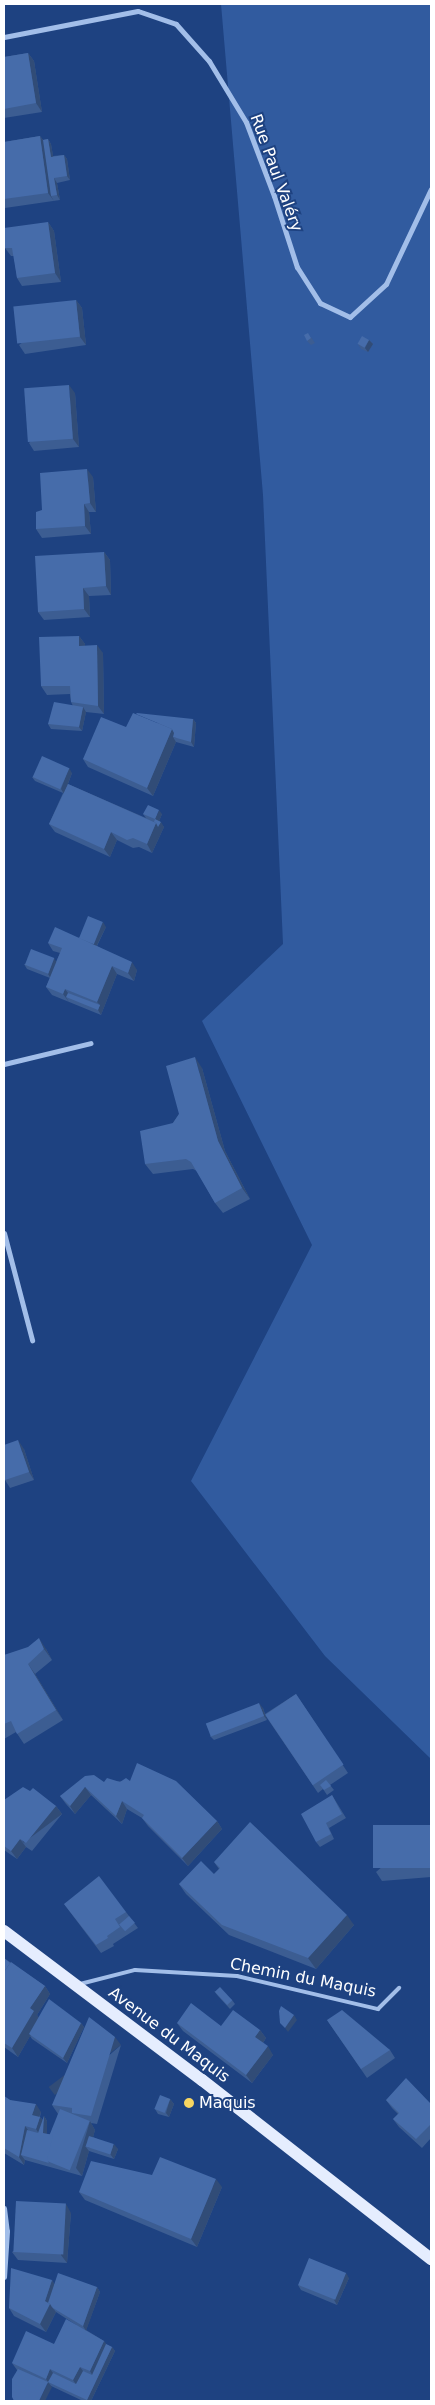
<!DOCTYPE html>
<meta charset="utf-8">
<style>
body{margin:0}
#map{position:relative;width:435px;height:2405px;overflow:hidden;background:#1e4281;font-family:"DejaVu Sans",sans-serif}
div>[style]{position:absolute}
.green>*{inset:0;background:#315b9f}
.lane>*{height:4px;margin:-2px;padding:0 2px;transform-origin:2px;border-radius:2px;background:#a2bee9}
.street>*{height:5px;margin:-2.5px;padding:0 2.5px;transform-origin:2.5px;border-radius:2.5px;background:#a2bee9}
.primary>*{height:12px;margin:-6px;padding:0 6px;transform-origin:6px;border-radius:6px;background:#e5edfe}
.wall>*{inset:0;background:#3c5d92}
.shaded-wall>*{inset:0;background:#314c77;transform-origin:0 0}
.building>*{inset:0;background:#466caa;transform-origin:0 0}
.dots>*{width:14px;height:14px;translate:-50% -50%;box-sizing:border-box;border:2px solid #1e4281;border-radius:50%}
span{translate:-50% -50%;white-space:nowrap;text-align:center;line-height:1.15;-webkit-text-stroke:4px #1e4281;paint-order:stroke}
.street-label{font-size:16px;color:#fff}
.poi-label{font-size:16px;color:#fff}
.left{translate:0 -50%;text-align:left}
.frame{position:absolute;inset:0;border:5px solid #fff;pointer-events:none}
</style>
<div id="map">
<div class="green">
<i style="clip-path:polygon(221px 4px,431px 4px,431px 1759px,325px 1656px,191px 1481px,312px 1245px,202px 1021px,283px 944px,263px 495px)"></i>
</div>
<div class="lane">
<i style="left:80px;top:1984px;width:57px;rotate:-14.3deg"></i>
<i style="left:135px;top:1970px;width:102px;rotate:3.4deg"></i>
<i style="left:237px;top:1976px;width:145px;rotate:13.2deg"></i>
<i style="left:378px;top:2009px;width:30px;rotate:-45deg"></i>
</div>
<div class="street">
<i style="left:4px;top:37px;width:136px;rotate:-11deg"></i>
<i style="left:138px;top:11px;width:40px;rotate:18.9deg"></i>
<i style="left:176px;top:24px;width:50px;rotate:48.3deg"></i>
<i style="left:209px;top:61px;width:71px;rotate:58.8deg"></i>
<i style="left:246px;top:122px;width:79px;rotate:69.3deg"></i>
<i style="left:274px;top:196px;width:75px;rotate:72.1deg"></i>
<i style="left:297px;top:267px;width:43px;rotate:57.4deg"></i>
<i style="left:320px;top:303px;width:33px;rotate:25deg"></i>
<i style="left:350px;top:317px;width:49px;rotate:-42.5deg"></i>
<i style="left:386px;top:284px;width:105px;rotate:-64.7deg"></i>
<i style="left:4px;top:1064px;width:89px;rotate:-13.6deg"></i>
<i style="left:4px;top:1233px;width:111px;rotate:75.3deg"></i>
<i style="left:4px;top:2208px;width:23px;rotate:83deg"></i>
<i style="left:7px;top:2231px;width:46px;rotate:93.7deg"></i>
</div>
<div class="primary">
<i style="left:4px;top:1931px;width:248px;rotate:37deg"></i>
<i style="left:202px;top:2080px;width:291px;rotate:38deg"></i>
</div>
<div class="wall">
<i style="clip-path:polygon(28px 53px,34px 61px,42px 112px,4px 118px,4px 57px)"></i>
<i style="clip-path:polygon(40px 136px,43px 140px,48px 139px,51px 144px,53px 156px,64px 155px,67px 159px,70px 180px,57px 183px,60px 200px,5px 208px,4px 206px,4px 142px)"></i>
<i style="clip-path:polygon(48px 222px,54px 231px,61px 282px,22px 286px,17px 278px,14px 256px,11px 256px,5px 248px)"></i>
<i style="clip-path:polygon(76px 300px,82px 308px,86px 345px,25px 354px,19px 345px)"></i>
<i style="clip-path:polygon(311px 337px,315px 343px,311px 345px,307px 341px)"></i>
<i style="clip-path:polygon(369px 340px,373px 344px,368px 352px,361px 349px,358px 344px)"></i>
<i style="clip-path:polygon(75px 393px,79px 447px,34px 451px,29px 443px)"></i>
<i style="clip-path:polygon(93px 477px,96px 512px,89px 512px,91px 534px,42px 538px,36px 529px,42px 510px)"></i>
<i style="clip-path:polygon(104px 552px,110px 560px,111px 595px,89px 596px,90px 617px,44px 620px,38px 612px)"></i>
<i style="clip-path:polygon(79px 636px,85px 644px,85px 646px,103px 653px,104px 714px,86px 712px,82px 731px,51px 729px,48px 724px,73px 706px,71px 702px,70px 694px,47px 695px,41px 686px)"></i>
<i style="clip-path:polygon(193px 719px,196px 723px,194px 747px,176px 742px,153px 796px,88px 767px,83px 759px,126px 727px)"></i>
<i style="clip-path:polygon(72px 773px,68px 784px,146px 818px,143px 814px,162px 814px,159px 821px,164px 827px,152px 853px,139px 847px,133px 848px,117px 840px,110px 857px,55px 832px,49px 824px,63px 793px,35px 781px,32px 777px)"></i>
<i style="clip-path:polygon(106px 927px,97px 946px,137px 970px,134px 981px,117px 974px,101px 1015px,52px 995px,46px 987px,50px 978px,27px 969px,24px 964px,56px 962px,60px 953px,53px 951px,48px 943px,78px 938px)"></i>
<i style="clip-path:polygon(202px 1068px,225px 1151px,250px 1199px,223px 1213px,215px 1203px,197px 1171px,193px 1169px,153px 1174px,145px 1164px,179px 1114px)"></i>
<i style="clip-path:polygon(24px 1449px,34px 1480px,10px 1488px,5px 1480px)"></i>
<i style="clip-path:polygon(46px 1649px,52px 1660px,35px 1674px,63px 1720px,24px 1744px,16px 1732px,4px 1739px,4px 1655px)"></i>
<i style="clip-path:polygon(296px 1694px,348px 1773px,330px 1785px,334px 1790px,327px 1795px,323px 1789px,318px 1793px,265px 1715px,267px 1720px,214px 1740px,210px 1736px,263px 1708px,265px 1714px)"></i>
<i style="clip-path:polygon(130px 1781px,217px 1821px,222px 1829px,188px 1866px,148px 1826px,142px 1818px,127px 1809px,122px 1824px,91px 1795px,75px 1814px,66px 1804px,60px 1796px,104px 1782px)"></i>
<i style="clip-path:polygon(30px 1791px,56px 1806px,62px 1814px,32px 1851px,26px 1847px,17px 1859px,4px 1850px,4px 1800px)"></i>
<i style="clip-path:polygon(332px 1795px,346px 1818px,329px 1828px,334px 1839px,320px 1847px,316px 1842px)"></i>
<i style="clip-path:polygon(431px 1825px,431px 1877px,382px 1881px,376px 1872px)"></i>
<i style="clip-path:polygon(214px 1862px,354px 1925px,316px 1969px,229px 1935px,186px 1894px,179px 1884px,214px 1874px,219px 1869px)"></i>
<i style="clip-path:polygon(64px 1904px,126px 1912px,138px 1928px,113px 1944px,114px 1946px,101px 1953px)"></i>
<i style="clip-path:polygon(4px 1958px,45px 1986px,50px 1994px,37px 2015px,39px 2018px,81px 2023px,84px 2027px,67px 2063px,32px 2039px,30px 2036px,18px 2057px,4px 2047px)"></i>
<i style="clip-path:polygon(214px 1991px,232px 2000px,235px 2004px,230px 2009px,218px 1996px)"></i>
<i style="clip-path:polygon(327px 2020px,390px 2050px,395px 2058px,367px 2078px)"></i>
<i style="clip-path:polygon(177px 2023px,221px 2026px,260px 2030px,266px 2038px,263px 2043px,273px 2055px,252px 2083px,183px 2031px)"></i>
<i style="clip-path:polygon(121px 2045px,97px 2124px,91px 2123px,95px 2130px,93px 2137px,118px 2149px,114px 2159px,89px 2151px,82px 2176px,25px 2160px,24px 2165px,4px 2153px,4px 2096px,10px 2100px,41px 2112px,40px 2117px,43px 2120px,44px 2116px,47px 2121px,47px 2134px,53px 2135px,58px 2114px,52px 2105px)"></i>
<i style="clip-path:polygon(170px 2099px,174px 2104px,169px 2117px,158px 2114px,155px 2109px)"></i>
<i style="clip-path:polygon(386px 2100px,431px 2104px,431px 2138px,422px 2148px,399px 2127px,393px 2119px,398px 2114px,392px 2108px)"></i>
<i style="clip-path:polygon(222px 2187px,197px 2247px,85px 2200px,79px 2192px)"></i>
<i style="clip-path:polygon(71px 2213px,67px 2263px,18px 2260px,12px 2252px)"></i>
<i style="clip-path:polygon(349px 2278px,337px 2305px,301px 2290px,298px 2285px)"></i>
<i style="clip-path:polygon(52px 2280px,54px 2284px,97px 2287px,100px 2292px,86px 2330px,104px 2341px,106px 2344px,112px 2347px,115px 2351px,91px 2401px,83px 2401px,17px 2370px,12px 2363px,54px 2344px,76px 2325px,56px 2312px,46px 2332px,14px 2316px,9px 2308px)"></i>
</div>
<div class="shaded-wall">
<i style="clip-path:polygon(28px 53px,34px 61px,42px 112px,36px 103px)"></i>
<i style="clip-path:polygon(40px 136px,46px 144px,51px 196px,54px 201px,48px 193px)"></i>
<i style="clip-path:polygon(48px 139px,51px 144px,54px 161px,51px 157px)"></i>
<i style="clip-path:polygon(64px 155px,67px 159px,70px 180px,67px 176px)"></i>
<i style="clip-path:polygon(54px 178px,57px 183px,60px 200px,57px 195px)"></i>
<i style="clip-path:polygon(48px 222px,54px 231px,61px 282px,55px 273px)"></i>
<i style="clip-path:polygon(76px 300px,82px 308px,86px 345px,80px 337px)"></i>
<i style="clip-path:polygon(369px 340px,373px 344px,368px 352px,365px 348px)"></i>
<i style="clip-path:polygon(69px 385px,75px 393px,79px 447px,73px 439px)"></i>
<i style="clip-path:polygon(87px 469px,93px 477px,96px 512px,90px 503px)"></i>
<i style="clip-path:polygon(84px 504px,89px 512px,91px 534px,85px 526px)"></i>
<i style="clip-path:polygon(104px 552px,110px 560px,111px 595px,106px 586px)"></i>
<i style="clip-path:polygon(83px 588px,89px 596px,90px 617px,84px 609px)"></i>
<i style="clip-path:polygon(79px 636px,85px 644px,85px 654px,79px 646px)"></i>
<i style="clip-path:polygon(97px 645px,103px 653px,104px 714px,98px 706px)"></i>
<i style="clip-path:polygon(83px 707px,86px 712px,82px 731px,79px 727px)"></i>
<i style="clip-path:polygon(193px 719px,196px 723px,194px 747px,191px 742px)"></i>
<i style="clip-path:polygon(172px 729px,177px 738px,173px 737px,176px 742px,153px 796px,147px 788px)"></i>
<i style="clip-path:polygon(69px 768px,72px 773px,64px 794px,61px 789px)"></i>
<i style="clip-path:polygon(159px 810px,162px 814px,158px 824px,155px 819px)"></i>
<i style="clip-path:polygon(161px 822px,164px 827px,152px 853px,147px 844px,156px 823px)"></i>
<i style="clip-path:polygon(111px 832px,117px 840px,110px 857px,104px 849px)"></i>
<i style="clip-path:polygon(103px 922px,106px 927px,94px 951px,91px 946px)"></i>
<i style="clip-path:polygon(54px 958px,57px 963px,51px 979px,48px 974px)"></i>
<i style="clip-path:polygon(132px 962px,137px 970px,134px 981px,128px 973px)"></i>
<i style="clip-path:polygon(112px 966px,117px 974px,101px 1015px,98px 1010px,100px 1005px,97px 1002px)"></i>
<i style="clip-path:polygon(65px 989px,71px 997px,66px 997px,69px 1002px,63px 994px)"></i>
<i style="clip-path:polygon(195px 1057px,202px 1068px,225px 1151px,250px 1199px,242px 1188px,218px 1141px)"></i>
<i style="clip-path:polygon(18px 1440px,24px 1449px,34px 1480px,29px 1472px)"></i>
<i style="clip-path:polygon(39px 1638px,46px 1649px,52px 1660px,44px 1649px)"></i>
<i style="clip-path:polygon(28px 1664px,35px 1674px,63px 1720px,56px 1710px)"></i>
<i style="clip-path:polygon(259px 1703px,263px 1708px,267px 1720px,264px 1716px)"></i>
<i style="clip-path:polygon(85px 1787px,91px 1795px,75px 1814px,70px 1806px)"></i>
<i style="clip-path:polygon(122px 1801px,127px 1809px,122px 1824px,116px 1816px)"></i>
<i style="left:56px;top:1806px;width:10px;height:48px;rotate:53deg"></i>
<i style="clip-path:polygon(217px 1821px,222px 1829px,188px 1866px,182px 1858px)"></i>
<i style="clip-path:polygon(20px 1839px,26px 1847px,17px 1859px,11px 1851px)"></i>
<i style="clip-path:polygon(347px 1915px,354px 1925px,316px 1969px,308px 1958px)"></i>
<i style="clip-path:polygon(45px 1986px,50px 1994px,37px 2015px,40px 2019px,18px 2057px,12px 2048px,30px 2008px)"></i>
<i style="clip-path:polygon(294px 2015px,297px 2020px,288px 2032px,285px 2028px)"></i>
<i style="clip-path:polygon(81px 2023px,84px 2027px,67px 2063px,63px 2058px)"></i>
<i style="clip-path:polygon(260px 2030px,266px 2038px,261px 2046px,255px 2037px)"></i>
<i style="left:115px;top:2037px;width:10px;height:83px;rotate:53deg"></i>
<i style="clip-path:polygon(268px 2046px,273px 2055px,252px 2083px,246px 2075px)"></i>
<i style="clip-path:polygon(170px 2099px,174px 2104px,169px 2117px,166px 2113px)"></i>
<i style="clip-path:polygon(36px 2104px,41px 2112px,37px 2123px,32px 2115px)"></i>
<i style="clip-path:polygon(44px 2116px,47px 2121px,47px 2138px,41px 2137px,36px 2129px,40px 2117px,44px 2122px)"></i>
<i style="clip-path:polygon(90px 2121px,95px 2130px,90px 2148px,85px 2146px,89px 2151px,82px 2176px,76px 2168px)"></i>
<i style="clip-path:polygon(25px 2126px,31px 2134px,21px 2155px,25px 2160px,24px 2165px,19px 2157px)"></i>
<i style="clip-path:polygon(114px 2144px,118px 2149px,114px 2159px,110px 2154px)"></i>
<i style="clip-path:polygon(216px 2179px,222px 2187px,197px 2247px,191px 2239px)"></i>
<i style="clip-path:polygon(66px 2204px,71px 2213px,67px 2263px,61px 2255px)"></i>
<i style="clip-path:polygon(346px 2273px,349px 2278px,337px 2305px,334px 2300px)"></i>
<i style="clip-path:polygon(52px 2280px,57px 2289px,51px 2306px,56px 2312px,46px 2332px,40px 2324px,45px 2301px)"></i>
<i style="clip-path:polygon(97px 2287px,100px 2292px,86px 2331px,83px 2326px)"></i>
<i style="clip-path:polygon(104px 2341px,110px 2349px,95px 2380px,90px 2371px)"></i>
<i style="clip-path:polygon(112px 2347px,115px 2351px,91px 2401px,88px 2401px,87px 2400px)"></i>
<i style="clip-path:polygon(80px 2367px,86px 2375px,79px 2389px,73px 2380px)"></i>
<i style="clip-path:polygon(50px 2369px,56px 2377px,48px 2382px,46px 2379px)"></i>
<i style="clip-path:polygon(48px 2382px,52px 2387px,45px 2401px,39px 2401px)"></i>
</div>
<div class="building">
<i style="clip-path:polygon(28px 53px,36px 103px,4px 109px,4px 57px)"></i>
<i style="clip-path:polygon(40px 136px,48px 193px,4px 199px,4px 142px)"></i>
<i style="clip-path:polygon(48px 139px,51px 157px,64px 155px,67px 176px,54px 178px,57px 195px,51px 196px,43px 140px)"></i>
<i style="clip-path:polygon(48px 222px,55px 273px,17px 278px,12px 248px,5px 248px,4px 237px,4px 228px)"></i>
<i style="left:76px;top:300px;width:37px;height:63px;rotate:84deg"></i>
<i style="clip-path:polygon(308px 333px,311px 338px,307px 341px,304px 335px)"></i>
<i style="left:362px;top:336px;width:8px;height:9px;rotate:30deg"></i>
<i style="left:69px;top:385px;width:54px;height:45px;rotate:86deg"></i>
<i style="clip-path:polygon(87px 469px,90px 503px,84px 504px,85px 526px,36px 529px,36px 512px,42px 510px,40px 473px)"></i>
<i style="clip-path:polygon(104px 552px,106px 586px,83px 588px,84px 609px,38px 612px,35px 556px)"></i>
<i style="clip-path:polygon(79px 636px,79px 646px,97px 645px,98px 706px,71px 702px,70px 686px,41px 686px,39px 637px)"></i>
<i style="clip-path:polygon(54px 702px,83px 707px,79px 727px,48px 724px)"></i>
<i style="clip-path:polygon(133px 713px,172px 729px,147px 788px,83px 759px,101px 717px,126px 727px)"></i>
<i style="clip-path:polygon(137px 713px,193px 719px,191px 742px,173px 737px,174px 733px,172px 729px,136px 714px)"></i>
<i style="left:42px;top:756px;width:30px;height:23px;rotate:24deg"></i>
<i style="clip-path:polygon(68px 784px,156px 823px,147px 844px,133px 838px,127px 840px,111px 832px,104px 849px,49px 824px)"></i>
<i style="clip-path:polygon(148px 805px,159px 810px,155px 819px,161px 822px,158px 827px,156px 823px,154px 822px,155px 819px,143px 814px)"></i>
<i style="left:88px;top:916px;width:16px;height:24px;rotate:22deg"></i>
<i style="clip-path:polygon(55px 927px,132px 962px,128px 973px,112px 966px,97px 1002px,65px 989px,63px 994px,46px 987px,62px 948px,48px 943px)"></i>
<i style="left:31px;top:949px;width:25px;height:17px;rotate:21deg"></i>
<i style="clip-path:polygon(68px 993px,100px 1005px,98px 1010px,66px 997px)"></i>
<i style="clip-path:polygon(195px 1057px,218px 1141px,242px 1188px,215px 1203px,191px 1162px,186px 1159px,145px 1164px,140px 1131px,173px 1123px,179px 1114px,166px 1066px)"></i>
<i style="clip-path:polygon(18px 1440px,29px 1472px,5px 1480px,4px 1477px,4px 1445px)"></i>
<i style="clip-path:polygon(39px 1638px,44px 1649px,28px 1664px,56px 1710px,17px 1734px,11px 1721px,4px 1724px,4px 1655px,28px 1647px)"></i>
<i style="left:296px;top:1694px;width:85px;height:37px;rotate:56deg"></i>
<i style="left:259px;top:1703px;width:14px;height:57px;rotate:69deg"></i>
<i style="clip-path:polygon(137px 1763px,176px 1781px,217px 1821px,182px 1858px,142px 1818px,144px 1815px,122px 1801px,116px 1816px,85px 1787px,70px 1806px,60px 1796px,85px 1776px,94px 1775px,104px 1782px,107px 1778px,120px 1782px,126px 1778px,130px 1781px)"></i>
<i style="clip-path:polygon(326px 1780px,331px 1786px,324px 1790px,320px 1785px)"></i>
<i style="clip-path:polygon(23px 1787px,30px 1791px,33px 1788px,56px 1806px,26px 1843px,20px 1839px,11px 1851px,4px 1846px,4px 1800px)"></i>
<i style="clip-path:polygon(332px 1795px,342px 1814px,326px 1823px,331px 1834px,316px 1842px,301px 1814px)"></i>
<i style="clip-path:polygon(250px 1822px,347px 1915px,308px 1958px,222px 1925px,179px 1884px,201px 1861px,214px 1874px,220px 1868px,214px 1862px)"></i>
<i style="left:431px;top:1825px;width:43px;height:58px;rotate:90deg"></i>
<i style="clip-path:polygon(99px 1876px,126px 1912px,115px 1919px,120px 1927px,107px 1936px,108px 1938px,96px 1945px,64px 1904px)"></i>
<i style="left:129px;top:1916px;width:9px;height:13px;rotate:49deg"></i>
<i style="clip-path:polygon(4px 1958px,10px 1963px,4px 1972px)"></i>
<i style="clip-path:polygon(11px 1962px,45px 1986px,30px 2008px,34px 2011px,12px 2048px,4px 2043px,4px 1972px)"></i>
<i style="left:220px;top:1987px;width:18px;height:7px;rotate:47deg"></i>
<i style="clip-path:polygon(49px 1999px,81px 2023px,63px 2058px,29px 2034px)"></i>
<i style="clip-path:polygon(191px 2003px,221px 2026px,233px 2010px,260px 2030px,255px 2037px,268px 2046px,246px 2075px,177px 2023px)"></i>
<i style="clip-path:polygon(281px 2006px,294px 2015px,285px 2028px,280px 2023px,279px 2011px)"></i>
<i style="clip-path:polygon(342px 2010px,390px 2050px,361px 2069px,327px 2020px)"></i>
<i style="clip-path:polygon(89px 2017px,115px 2037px,91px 2116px,72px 2113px,72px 2108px,52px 2105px)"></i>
<i style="clip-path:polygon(406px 2078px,431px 2104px,431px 2124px,416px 2139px,393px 2119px,399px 2113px,386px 2100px)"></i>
<i style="left:160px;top:2095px;width:11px;height:15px;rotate:22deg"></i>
<i style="clip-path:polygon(4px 2096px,10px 2100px,36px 2104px,32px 2115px,40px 2117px,36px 2129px,25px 2126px,19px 2157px,4px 2148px)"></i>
<i style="left:60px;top:2109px;width:32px;height:53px;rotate:22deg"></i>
<i style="clip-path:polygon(44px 2116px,43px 2133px,53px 2135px,47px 2160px,49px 2163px,21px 2155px,27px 2130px,38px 2133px)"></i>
<i style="left:89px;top:2136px;width:26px;height:11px;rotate:18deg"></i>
<i style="clip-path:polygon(160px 2157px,216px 2179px,191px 2239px,79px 2192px,91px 2161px,152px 2175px)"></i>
<i style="left:16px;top:2201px;width:50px;height:51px;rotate:3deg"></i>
<i style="left:309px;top:2258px;width:40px;height:29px;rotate:22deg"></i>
<i style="clip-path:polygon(11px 2268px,52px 2280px,45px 2301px,50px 2304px,40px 2324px,9px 2308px)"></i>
<i style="clip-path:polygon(58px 2273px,97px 2287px,83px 2326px,53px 2308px,50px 2304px,48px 2303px)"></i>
<i style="clip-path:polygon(66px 2319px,104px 2341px,90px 2371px,80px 2367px,73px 2380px,50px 2369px,46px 2379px,12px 2363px,26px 2331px,54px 2344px)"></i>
<i style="clip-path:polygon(106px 2344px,112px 2347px,87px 2400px,48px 2382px,53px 2373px,76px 2384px,83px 2371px,92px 2375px)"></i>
<i style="clip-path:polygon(18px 2369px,48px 2382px,39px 2401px,14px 2401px,12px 2397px,12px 2379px)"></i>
</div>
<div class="dots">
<i style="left:189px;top:2103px;background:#f8d661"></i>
</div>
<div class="street-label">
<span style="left:276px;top:173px;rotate:70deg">Rue Paul Valéry</span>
<span style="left:303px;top:1978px;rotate:11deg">Chemin du Maquis</span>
<span style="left:169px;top:2035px;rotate:37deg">Avenue du Maquis</span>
</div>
<div class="poi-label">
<span class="left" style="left:199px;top:2103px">Maquis</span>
</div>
<div class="frame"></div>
</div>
